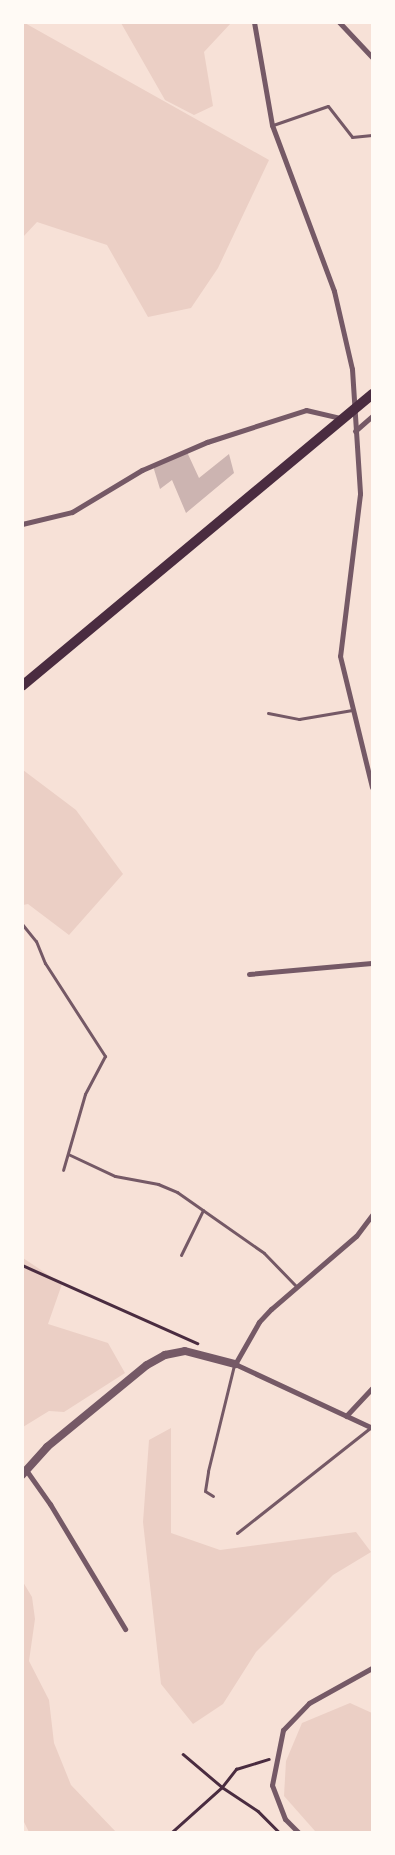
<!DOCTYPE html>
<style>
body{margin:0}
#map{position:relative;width:395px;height:1855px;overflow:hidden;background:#f7e1d7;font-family:"DM Sans",sans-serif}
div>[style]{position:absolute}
.green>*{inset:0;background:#ebcfc5}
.building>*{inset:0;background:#ccb4b1}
.path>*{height:2.5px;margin:-1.25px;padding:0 1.25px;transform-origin:1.25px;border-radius:1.25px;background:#4a2c40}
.service>*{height:3px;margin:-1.5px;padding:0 1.5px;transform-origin:1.5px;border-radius:1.5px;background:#755966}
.minor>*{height:5px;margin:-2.5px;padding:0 2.5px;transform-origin:2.5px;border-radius:2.5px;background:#755966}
.tertiary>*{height:8px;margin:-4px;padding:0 4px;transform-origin:4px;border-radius:4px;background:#755966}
.primary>*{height:10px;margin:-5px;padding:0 5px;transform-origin:5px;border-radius:5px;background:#4a2c40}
span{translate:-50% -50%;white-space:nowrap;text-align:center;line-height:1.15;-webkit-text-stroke:4.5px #fffaf5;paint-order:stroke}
.frame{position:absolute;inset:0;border:24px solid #fffaf5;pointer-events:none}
</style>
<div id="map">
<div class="green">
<i style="clip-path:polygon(23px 22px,269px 160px,218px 268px,191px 308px,148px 317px,107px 245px,37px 222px,23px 237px)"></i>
<i style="clip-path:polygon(121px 23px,231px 23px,204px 52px,213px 106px,194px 115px,165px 100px)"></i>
<i style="clip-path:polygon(23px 770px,76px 810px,123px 874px,69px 935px,28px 904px,23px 905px)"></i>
<i style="clip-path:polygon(23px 1258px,62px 1284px,48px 1324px,108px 1343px,125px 1373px,64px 1412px,49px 1411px,23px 1427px)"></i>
<i style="clip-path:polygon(171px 1428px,171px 1533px,220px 1550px,356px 1532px,371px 1552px,333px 1575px,256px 1652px,223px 1704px,193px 1724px,161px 1684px,143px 1522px,149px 1440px)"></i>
<i style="clip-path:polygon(23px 1582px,32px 1597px,35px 1619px,29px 1661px,49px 1700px,54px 1743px,71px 1785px,116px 1832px,29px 1832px,23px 1820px)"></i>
<i style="clip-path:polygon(350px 1703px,372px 1713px,372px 1832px,315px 1831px,284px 1796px,286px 1761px,302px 1723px)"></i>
</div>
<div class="building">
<i style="clip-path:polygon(187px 452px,199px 478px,229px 454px,234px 473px,186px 513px,172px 480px,160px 489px,153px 466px)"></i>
</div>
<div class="path">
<i style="left:22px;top:1265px;width:192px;rotate:24deg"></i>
<i style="left:183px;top:1754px;width:51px;rotate:40.2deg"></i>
<i style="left:222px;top:1787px;width:43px;rotate:33.7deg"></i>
<i style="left:258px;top:1811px;width:30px;rotate:45deg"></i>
<i style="left:172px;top:1832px;width:67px;rotate:-42deg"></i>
<i style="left:222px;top:1787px;width:23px;rotate:-52deg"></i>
<i style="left:236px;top:1769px;width:34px;rotate:-17deg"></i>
</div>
<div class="service">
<i style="left:273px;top:125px;width:58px;rotate:-19.1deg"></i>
<i style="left:328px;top:106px;width:39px;rotate:52deg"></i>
<i style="left:352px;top:137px;width:20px;rotate:-6deg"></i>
<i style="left:268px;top:713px;width:32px;rotate:11deg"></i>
<i style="left:299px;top:719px;width:54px;rotate:-9.6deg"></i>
<i style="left:22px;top:924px;width:22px;rotate:51deg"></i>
<i style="left:36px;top:941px;width:24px;rotate:68deg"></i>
<i style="left:45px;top:963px;width:111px;rotate:57.2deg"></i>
<i style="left:105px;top:1056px;width:43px;rotate:117.8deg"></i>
<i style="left:85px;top:1094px;width:79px;rotate:106.1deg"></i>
<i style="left:68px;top:1154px;width:52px;rotate:25.1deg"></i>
<i style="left:115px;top:1176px;width:44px;rotate:10.5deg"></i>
<i style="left:158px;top:1184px;width:21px;rotate:23deg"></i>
<i style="left:177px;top:1192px;width:106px;rotate:35deg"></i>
<i style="left:264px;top:1253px;width:47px;rotate:45.9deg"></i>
<i style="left:181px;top:1255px;width:50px;rotate:-63.9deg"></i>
<i style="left:213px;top:1496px;width:9px;rotate:-148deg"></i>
<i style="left:205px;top:1491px;width:20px;rotate:-81deg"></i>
<i style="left:208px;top:1471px;width:109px;rotate:-76.2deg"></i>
<i style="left:237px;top:1533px;width:169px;rotate:-38.3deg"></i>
</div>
<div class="minor">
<i style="left:254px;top:22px;width:105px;rotate:80.1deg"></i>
<i style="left:272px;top:125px;width:177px;rotate:69.5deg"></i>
<i style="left:334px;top:291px;width:80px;rotate:77deg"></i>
<i style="left:352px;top:369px;width:125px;rotate:86.3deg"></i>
<i style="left:360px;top:494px;width:163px;rotate:97deg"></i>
<i style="left:340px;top:656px;width:135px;rotate:76.3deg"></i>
<i style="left:339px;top:22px;width:48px;rotate:46.7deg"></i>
<i style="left:355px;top:431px;width:23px;rotate:-41deg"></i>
<i style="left:22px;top:524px;width:51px;rotate:-13.5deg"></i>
<i style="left:72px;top:512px;width:82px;rotate:-31deg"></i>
<i style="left:142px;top:470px;width:71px;rotate:-23.3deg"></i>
<i style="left:207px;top:442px;width:104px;rotate:-17.9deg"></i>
<i style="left:306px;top:410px;width:37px;rotate:13deg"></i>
<i style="left:249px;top:974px;width:123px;rotate:-5.1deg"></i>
<i style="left:372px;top:1215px;width:26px;rotate:127deg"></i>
<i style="left:356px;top:1236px;width:112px;rotate:139.3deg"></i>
<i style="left:271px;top:1309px;width:18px;rotate:133deg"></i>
<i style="left:259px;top:1322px;width:48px;rotate:119.7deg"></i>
<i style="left:235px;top:1364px;width:151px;rotate:25deg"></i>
<i style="left:346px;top:1416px;width:38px;rotate:-47deg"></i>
<i style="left:26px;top:1470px;width:42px;rotate:54.8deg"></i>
<i style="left:50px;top:1504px;width:146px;rotate:59deg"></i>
<i style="left:298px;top:1832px;width:18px;rotate:-135deg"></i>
<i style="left:285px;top:1819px;width:36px;rotate:-111deg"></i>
<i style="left:272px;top:1785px;width:56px;rotate:-78.7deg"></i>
<i style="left:283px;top:1730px;width:37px;rotate:-46deg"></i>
<i style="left:309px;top:1703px;width:72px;rotate:-29.1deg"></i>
</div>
<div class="tertiary">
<i style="left:22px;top:1475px;width:38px;rotate:-48deg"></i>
<i style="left:47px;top:1447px;width:129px;rotate:-39.4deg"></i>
<i style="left:147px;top:1365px;width:21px;rotate:-29deg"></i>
<i style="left:165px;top:1355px;width:20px;rotate:-11deg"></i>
<i style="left:185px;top:1351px;width:52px;rotate:14.6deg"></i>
</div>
<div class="primary">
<i style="left:22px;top:686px;width:456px;rotate:-39.8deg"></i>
</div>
<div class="frame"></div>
</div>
